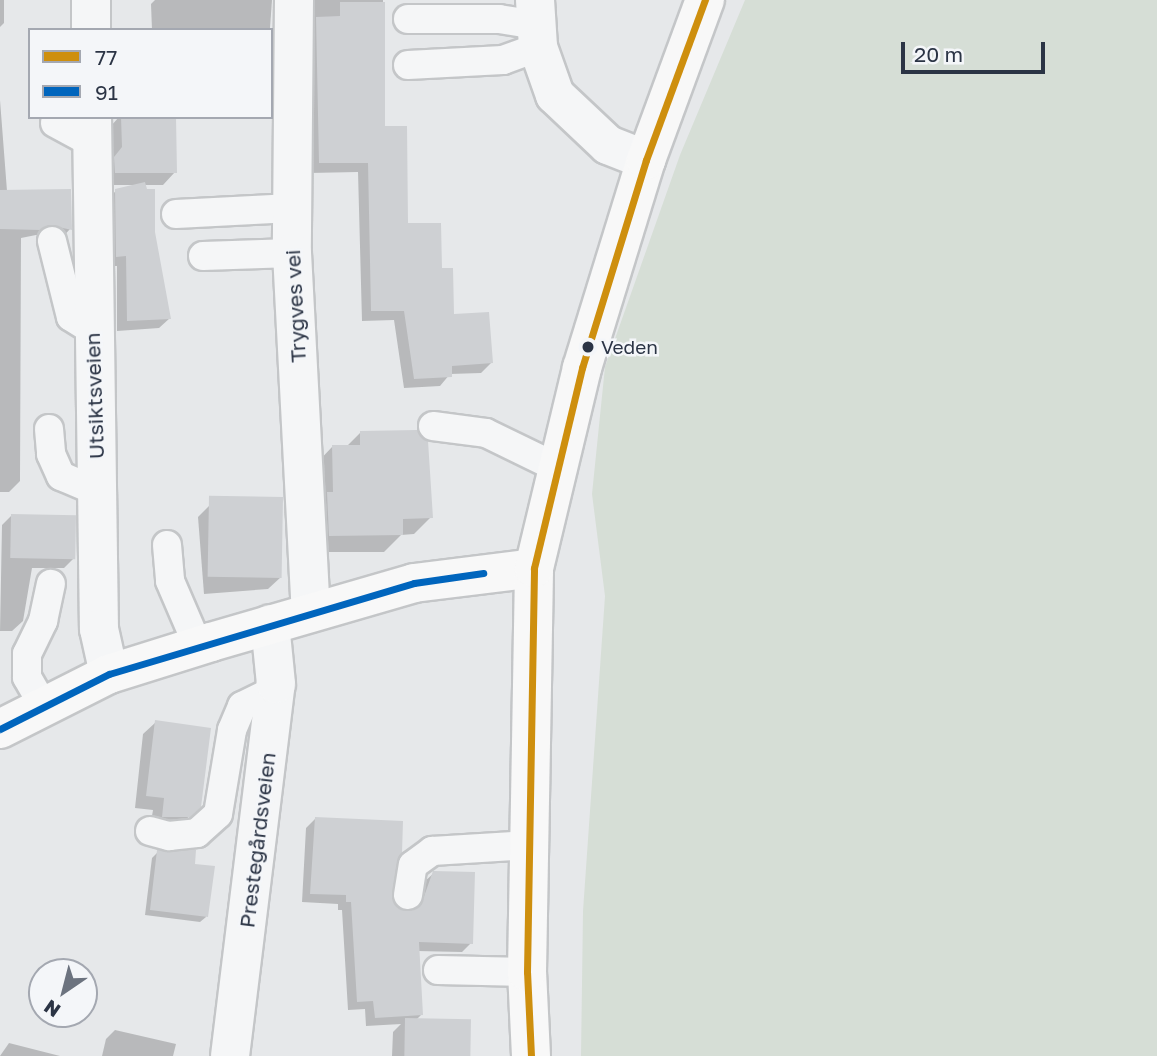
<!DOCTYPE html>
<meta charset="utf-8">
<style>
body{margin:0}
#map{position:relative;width:1157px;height:1056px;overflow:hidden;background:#e6e8ea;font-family:"Golos Text",sans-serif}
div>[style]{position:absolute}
.green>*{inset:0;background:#d6ded6}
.shadow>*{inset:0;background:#0003}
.building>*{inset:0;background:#ced0d3;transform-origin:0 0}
.roads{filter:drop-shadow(2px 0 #c4c6c8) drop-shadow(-2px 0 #c4c6c8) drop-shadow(0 2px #c4c6c8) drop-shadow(0 -2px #c4c6c8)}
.lane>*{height:28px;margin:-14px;padding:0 14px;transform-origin:14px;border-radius:14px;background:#f5f6f7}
.street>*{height:38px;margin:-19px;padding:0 19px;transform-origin:19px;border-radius:19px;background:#f5f6f7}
.secondary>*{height:38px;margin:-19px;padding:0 19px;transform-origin:19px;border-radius:19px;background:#f8f8f8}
.bus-1>*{height:7px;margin:-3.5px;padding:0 3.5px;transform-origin:3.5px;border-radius:3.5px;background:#ce8f0e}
.bus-2>*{height:7px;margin:-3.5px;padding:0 3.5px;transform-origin:3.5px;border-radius:3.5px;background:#0065bd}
.dots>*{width:19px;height:19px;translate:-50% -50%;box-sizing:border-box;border:4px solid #f4f6f9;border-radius:50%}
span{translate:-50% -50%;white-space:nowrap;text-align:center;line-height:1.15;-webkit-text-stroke:5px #f4f6f9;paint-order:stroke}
.bus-label{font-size:19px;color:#2b3445}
.left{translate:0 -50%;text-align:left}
.street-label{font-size:21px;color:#2b3445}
.legend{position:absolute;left:28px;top:28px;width:245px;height:91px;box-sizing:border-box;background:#f4f6f9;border:2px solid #a4a8b1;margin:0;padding:9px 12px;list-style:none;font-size:21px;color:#2b3445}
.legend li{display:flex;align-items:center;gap:14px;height:35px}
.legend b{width:35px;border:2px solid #a4a8b1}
.north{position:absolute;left:28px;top:958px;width:70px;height:70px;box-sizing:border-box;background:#f4f6f9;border:2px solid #a4a8b1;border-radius:50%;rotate:215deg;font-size:19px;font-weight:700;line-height:28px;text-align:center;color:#2b3445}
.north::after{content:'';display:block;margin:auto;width:24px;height:32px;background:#6c737f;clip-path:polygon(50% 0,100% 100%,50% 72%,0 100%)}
.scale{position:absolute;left:901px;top:42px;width:144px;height:32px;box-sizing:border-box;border:4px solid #2b3445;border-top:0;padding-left:9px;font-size:21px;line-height:24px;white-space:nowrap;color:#2b3445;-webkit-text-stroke:5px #f4f6f9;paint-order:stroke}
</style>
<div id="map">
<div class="green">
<i style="clip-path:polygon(745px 0,1157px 0,1157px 1056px,581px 1056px,583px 911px,605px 596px,592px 494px,605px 367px,680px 155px)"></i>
</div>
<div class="shadow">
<i style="clip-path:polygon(0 0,4px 0,4px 23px,0 27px)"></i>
<i style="clip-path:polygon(155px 0,272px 0,270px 28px,152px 30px,151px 4px)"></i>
<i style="clip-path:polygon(301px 0,383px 0,383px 128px,407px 225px,440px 270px,452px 316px,491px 363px,481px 373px,450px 374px,440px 386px,404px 388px,394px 320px,362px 321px,358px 172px,309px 173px)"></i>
<i style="clip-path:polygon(0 100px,7px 191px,70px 229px,59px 241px,36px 235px,21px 238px,20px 481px,9px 492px,0 492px)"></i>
<i style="clip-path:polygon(119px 117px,175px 117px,175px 172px,163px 185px,144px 185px,170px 318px,159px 328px,117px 331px,117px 266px,106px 266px,105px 201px,116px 191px,135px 185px,103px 185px,110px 127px)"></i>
<i style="clip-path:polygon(360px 433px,431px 517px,414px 534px,401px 535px,384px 552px,312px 552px,315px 465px,332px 447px,346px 447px)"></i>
<i style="clip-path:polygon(210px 505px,281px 577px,268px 589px,204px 594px,198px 517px)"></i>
<i style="clip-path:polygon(12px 515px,74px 558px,64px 568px,32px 568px,23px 621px,12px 631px,0 631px,2px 525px)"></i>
<i style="clip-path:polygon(156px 722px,200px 806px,176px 829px,150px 828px,153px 810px,135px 808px,143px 734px)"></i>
<i style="clip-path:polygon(315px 819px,404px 913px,415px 909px,424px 882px,434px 873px,471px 943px,462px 952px,417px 951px,421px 1015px,416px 1020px,468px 1056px,483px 1056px,392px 1056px,393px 1032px,401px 1024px,366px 1026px,365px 1009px,348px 1010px,342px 910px,338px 910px,338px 904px,302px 902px,306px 828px)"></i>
<i style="clip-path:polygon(158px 852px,193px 865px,206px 917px,200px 922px,145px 915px,152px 858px)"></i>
<i style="clip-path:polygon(115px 1030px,176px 1044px,173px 1056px,102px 1056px,106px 1039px)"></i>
<i style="clip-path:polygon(9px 1043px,60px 1056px,0 1056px)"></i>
</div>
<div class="building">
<i style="clip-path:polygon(340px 2px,385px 2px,385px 126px,407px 126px,408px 223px,441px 223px,442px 268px,453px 268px,454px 314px,489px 312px,493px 363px,452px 366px,452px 377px,414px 379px,404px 311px,371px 311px,368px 163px,319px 163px,316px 17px,340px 16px)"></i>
<i style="clip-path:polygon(121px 117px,176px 117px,177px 173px,115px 173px,114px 157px,122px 147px)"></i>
<i style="clip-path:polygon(145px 182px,147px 189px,155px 189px,155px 232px,171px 319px,127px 321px,126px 256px,116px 257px,115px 189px)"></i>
<i style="clip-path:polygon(71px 189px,72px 230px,49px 225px,40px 230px,0 229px,0 190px)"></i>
<i style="clip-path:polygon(417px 430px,428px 441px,433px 518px,403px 519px,403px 535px,329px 536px,327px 492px,333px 492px,332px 445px,360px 445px,360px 431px)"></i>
<i style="left:283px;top:497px;width:81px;height:74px;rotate:91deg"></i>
<i style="left:11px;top:514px;width:65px;height:44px;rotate:1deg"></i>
<i style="clip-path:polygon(155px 720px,211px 728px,201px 807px,190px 817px,162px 817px,164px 798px,146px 796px)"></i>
<i style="clip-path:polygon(315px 817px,403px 821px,402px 853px,392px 893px,393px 901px,405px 911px,421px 905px,433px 871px,475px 872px,473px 944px,419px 942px,423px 1015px,375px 1018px,373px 1001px,357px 1002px,351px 902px,346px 902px,346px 895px,310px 894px)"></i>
<i style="clip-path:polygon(157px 850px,196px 850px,195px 864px,215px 866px,208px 917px,150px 910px)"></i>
<i style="left:405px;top:1018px;width:66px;height:38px;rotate:1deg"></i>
</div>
<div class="roads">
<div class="lane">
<i style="left:408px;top:19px;width:91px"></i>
<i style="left:499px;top:19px;width:36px;rotate:9deg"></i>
<i style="left:408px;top:65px;width:95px;rotate:-3deg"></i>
<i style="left:503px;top:60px;width:37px;rotate:-20deg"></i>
<i style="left:55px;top:123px;width:42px;rotate:28.4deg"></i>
<i style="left:176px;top:214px;width:116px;rotate:-3deg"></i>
<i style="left:52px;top:241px;width:78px;rotate:76deg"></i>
<i style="left:71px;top:317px;width:25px;rotate:32deg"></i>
<i style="left:203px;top:256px;width:89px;rotate:-1.9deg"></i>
<i style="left:433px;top:426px;width:53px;rotate:7.5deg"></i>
<i style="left:486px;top:433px;width:78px;rotate:25.9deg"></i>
<i style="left:49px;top:429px;width:25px;rotate:85deg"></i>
<i style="left:51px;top:454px;width:24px;rotate:66deg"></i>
<i style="left:61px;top:476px;width:38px;rotate:23deg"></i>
<i style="left:167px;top:545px;width:36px;rotate:85deg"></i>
<i style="left:170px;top:581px;width:71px;rotate:66.7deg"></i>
<i style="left:43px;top:705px;width:32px;rotate:-120deg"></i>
<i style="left:27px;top:677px;width:23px;rotate:-90deg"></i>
<i style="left:27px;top:654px;width:37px;rotate:-64deg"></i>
<i style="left:43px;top:621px;width:38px;rotate:-78deg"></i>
<i style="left:150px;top:831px;width:20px;rotate:15deg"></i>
<i style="left:169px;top:836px;width:28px;rotate:-6deg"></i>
<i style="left:197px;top:833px;width:28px;rotate:-42deg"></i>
<i style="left:218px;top:814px;width:85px;rotate:-80.5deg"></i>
<i style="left:232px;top:730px;width:26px;rotate:-67deg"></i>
<i style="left:242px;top:706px;width:37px;rotate:-26deg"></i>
<i style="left:408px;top:895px;width:30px;rotate:-81deg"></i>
<i style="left:413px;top:865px;width:24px;rotate:-36deg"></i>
<i style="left:432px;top:851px;width:98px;rotate:-3.5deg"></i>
<i style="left:438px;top:970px;width:89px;rotate:1.3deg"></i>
</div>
<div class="street">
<i style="left:91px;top:0;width:30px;rotate:90deg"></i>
<i style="left:294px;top:0;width:253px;rotate:90.5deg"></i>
<i style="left:292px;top:253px;width:360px;rotate:87deg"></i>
<i style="left:535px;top:0;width:47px;rotate:86.3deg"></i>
<i style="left:538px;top:47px;width:51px;rotate:70.5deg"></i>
<i style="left:555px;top:95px;width:73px;rotate:43.3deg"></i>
<i style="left:608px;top:145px;width:41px;rotate:21.5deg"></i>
<i style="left:92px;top:117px;width:512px;rotate:89.22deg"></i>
<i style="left:99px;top:629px;width:46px;rotate:77.5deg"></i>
<i style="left:230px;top:1056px;width:375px;rotate:-83deg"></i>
<i style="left:276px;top:684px;width:60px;rotate:-95.7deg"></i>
</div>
<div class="secondary">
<i style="left:0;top:729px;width:122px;rotate:-26.8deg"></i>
<i style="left:109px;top:674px;width:107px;rotate:-17.4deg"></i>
<i style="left:211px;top:642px;width:211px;rotate:-16.2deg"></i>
<i style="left:414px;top:583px;width:121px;rotate:-7.1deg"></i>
<i style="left:531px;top:1056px;width:84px;rotate:-92.7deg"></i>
<i style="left:527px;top:972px;width:404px;rotate:-89deg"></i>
<i style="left:534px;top:568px;width:206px;rotate:-76.5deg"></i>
<i style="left:582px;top:368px;width:218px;rotate:-72.9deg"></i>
<i style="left:646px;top:160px;width:171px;rotate:-69.8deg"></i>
</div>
</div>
<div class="bus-1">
<i style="left:531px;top:1056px;width:84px;rotate:-92.7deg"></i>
<i style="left:527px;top:972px;width:404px;rotate:-89deg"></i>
<i style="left:534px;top:568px;width:206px;rotate:-76.5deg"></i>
<i style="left:582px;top:368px;width:218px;rotate:-72.9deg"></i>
<i style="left:646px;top:160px;width:171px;rotate:-69.8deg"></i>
</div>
<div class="bus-2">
<i style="left:0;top:729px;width:122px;rotate:-26.8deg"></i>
<i style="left:109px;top:674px;width:318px;rotate:-16.6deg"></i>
<i style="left:414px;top:583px;width:70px;rotate:-8.2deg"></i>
</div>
<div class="dots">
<i style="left:588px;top:347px;background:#2b3445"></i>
</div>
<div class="bus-label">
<span class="left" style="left:601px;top:347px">Veden</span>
</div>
<div class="street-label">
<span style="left:295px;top:306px;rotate:-93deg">Trygves vei</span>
<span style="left:94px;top:396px;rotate:-92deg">Utsiktsveien</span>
<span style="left:257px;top:840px;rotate:-83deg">Prestegårdsveien</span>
</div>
<ul class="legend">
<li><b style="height:9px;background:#ce8f0e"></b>77</li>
<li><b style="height:9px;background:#0065bd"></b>91</li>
</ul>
<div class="north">N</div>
<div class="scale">20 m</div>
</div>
